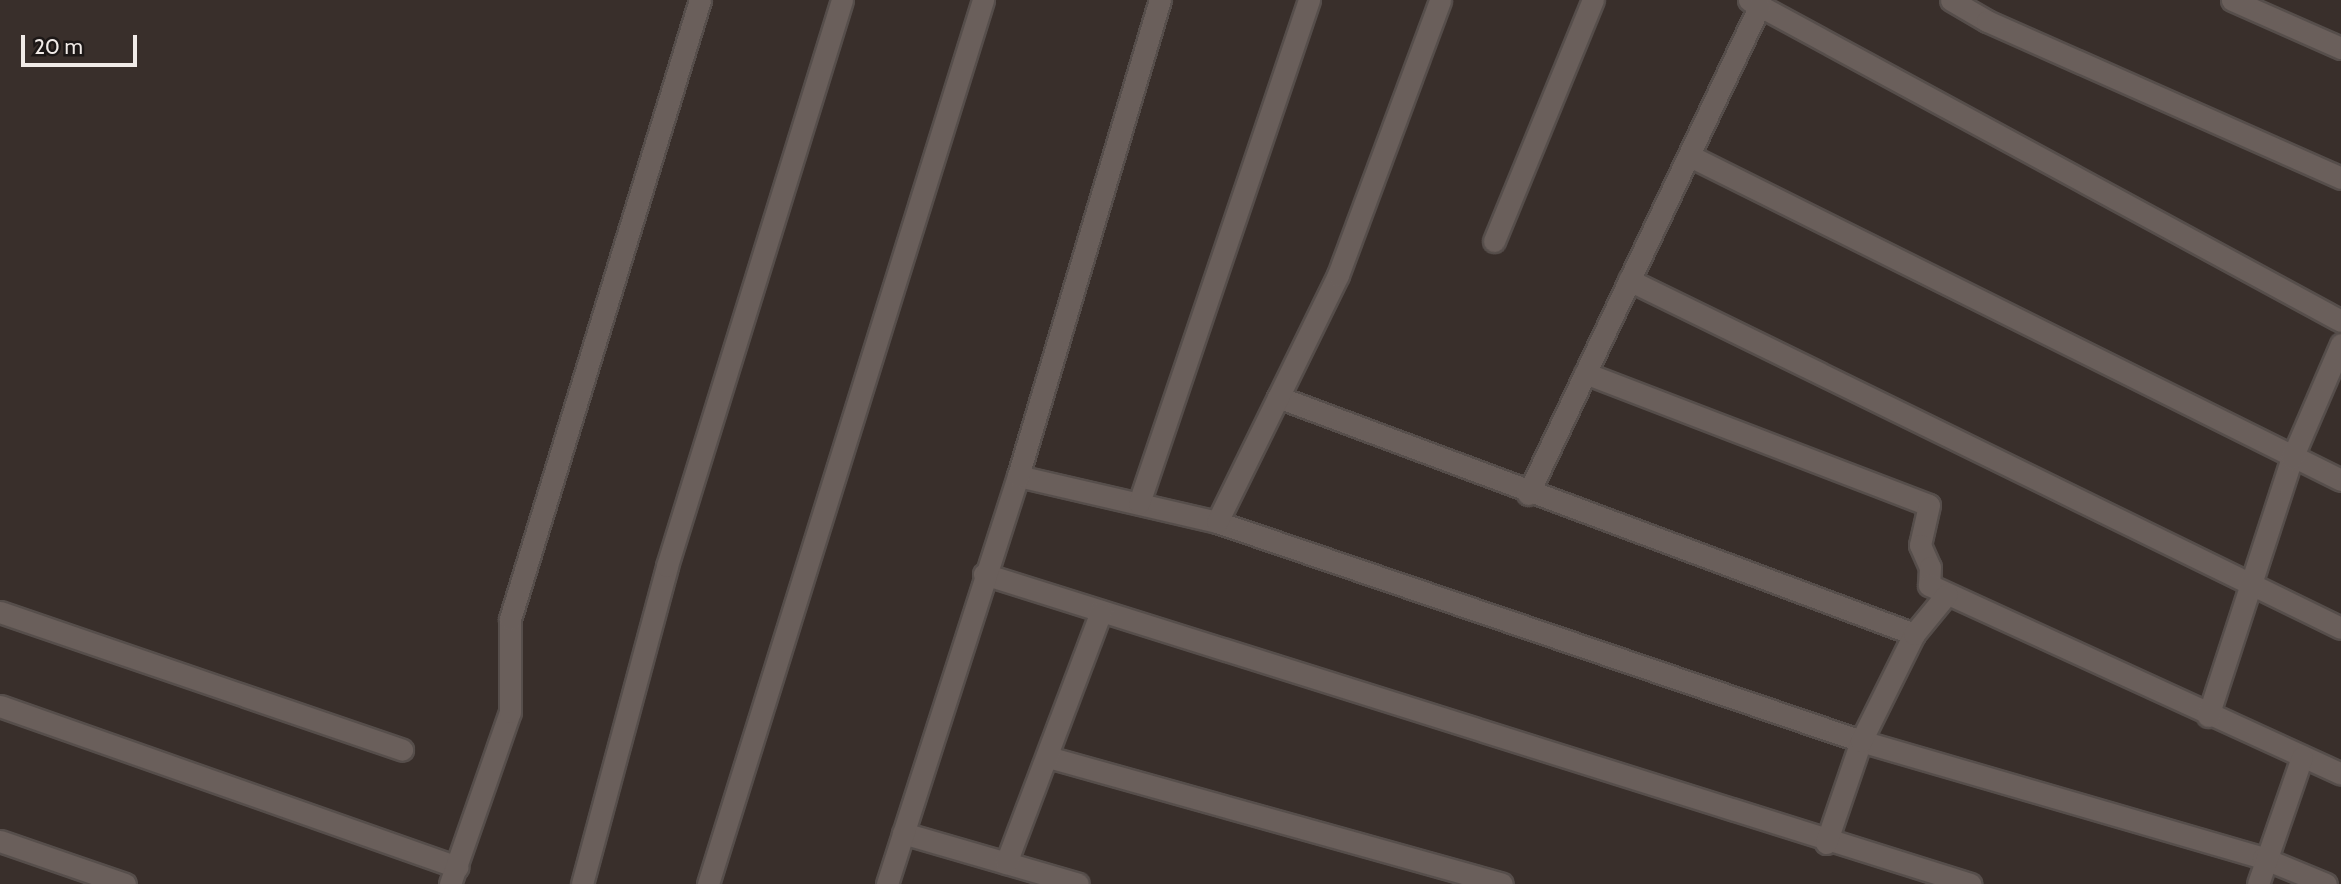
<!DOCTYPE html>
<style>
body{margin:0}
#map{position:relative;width:2341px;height:884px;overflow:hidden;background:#392f2b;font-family:Cabin,sans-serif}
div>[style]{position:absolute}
.roads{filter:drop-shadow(2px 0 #564e4b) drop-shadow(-2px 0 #564e4b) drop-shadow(0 2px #564e4b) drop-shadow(0 -2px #564e4b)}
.street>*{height:21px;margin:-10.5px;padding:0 10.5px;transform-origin:10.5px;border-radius:10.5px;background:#6a5f5b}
span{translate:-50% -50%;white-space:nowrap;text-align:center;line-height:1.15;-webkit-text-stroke:6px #1d1817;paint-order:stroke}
.scale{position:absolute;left:21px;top:35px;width:116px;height:32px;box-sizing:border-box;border:4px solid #f1ebe8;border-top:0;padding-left:9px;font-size:21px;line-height:24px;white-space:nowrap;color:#f1ebe8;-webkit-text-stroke:5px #1d1817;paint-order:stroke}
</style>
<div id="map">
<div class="roads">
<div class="street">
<i style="left:1749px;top:0;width:673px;rotate:28.47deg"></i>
<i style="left:1951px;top:0;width:42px;rotate:30.3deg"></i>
<i style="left:1987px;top:21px;width:387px;rotate:23.9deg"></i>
<i style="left:2232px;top:0;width:119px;rotate:23.8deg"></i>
<i style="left:1690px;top:156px;width:727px;rotate:26.46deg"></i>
<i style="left:1494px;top:241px;width:261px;rotate:-67.7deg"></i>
<i style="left:1629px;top:280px;width:792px;rotate:26.05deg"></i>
<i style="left:1585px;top:373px;width:368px;rotate:21deg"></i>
<i style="left:1929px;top:505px;width:41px;rotate:102.7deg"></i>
<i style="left:1920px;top:545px;width:24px;rotate:66deg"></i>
<i style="left:1930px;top:567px;width:18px;rotate:93deg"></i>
<i style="left:1929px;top:585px;width:453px;rotate:24.6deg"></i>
<i style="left:1278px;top:397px;width:679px;rotate:20.44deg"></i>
<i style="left:1018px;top:476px;width:204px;rotate:13deg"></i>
<i style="left:1217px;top:522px;width:680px;rotate:18.78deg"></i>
<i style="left:1861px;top:741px;width:419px;rotate:16.2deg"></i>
<i style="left:2263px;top:858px;width:68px;rotate:22.4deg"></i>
<i style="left:1528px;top:494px;width:539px;rotate:-64.62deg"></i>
<i style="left:1139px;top:503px;width:531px;rotate:-71.33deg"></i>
<i style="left:1217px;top:522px;width:275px;rotate:-63.9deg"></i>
<i style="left:1338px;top:275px;width:293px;rotate:-69.6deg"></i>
<i style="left:984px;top:574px;width:1034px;rotate:17.45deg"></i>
<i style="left:0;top:612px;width:425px;rotate:18.9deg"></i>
<i style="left:0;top:706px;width:485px;rotate:19.4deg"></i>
<i style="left:2208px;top:716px;width:271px;rotate:-72deg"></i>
<i style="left:2292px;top:458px;width:124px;rotate:-66.7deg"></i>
<i style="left:1048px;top:757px;width:471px;rotate:15.6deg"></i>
<i style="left:903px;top:833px;width:182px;rotate:16.2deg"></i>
<i style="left:0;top:841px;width:132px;rotate:19deg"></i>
<i style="left:1826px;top:843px;width:108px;rotate:-71.1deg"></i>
<i style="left:1861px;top:741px;width:119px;rotate:-63.6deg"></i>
<i style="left:1914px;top:634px;width:52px;rotate:-50.5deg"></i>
<i style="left:1006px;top:863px;width:269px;rotate:-69.3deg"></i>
<i style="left:450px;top:884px;width:182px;rotate:-70.8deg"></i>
<i style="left:510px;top:712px;width:93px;rotate:-90deg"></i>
<i style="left:510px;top:619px;width:648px;rotate:-72.94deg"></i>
<i style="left:582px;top:884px;width:329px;rotate:-75deg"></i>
<i style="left:667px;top:566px;width:592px;rotate:-72.82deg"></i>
<i style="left:708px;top:884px;width:926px;rotate:-72.72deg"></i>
<i style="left:887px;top:884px;width:429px;rotate:-72.2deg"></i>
<i style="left:1018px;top:476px;width:497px;rotate:-73.4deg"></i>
<i style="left:2258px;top:884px;width:134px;rotate:-70.9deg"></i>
</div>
</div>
<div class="scale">20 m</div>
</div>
